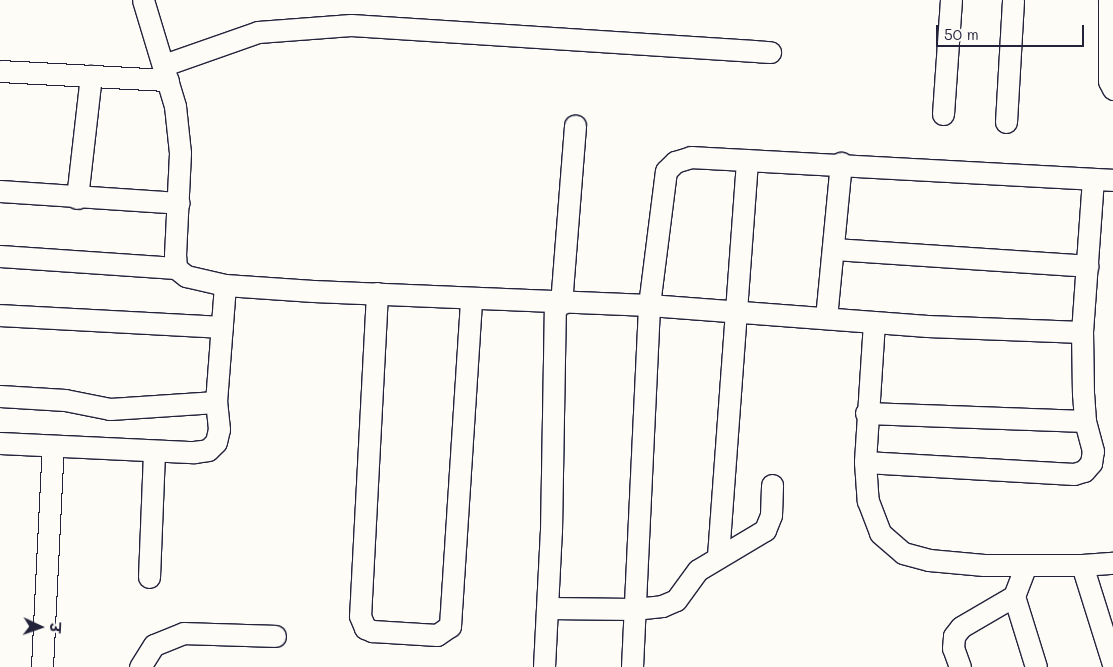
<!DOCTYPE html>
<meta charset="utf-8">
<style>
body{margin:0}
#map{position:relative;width:1113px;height:667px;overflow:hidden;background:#fdfcf7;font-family:Mali,"Playpen Sans Deva",sans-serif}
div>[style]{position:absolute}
.roads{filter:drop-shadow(1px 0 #22223b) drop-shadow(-1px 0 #22223b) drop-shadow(0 1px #22223b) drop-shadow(0 -1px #22223b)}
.minor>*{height:21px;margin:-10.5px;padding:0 10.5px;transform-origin:10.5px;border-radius:10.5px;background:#fdfcf7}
span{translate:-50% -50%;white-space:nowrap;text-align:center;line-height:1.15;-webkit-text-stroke:5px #fdfcf7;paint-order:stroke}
.north{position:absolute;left:15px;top:602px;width:50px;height:50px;-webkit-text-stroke:4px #fdfcf7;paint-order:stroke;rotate:93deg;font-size:14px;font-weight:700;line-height:20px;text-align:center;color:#22223b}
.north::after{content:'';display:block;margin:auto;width:18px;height:22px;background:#22223b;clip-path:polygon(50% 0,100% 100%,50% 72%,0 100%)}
.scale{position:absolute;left:936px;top:25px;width:148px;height:22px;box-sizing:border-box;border:2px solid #22223b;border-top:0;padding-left:6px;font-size:15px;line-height:18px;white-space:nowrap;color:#22223b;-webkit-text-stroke:4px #fdfcf7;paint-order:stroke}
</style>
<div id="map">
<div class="roads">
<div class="minor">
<i style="left:143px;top:0;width:111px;rotate:73.2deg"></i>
<i style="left:175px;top:106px;width:47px;rotate:83.9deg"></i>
<i style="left:180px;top:153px;width:101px;rotate:92.8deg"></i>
<i style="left:175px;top:254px;width:14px;rotate:86deg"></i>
<i style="left:176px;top:268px;width:13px;rotate:39deg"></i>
<i style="left:186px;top:276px;width:40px;rotate:13deg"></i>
<i style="left:225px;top:285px;width:88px;rotate:3.9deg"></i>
<i style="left:313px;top:291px;width:336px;rotate:2.4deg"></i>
<i style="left:649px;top:305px;width:279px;rotate:4.3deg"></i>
<i style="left:927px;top:326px;width:155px;rotate:2.2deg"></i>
<i style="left:1109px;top:0;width:81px;rotate:90deg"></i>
<i style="left:1109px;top:81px;width:9px;rotate:63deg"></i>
<i style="left:164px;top:65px;width:100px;rotate:-19.3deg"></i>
<i style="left:258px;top:32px;width:93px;rotate:-4.3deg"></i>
<i style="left:351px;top:25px;width:420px;rotate:3.7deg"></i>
<i style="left:0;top:71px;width:168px;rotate:3.1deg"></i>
<i style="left:943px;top:114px;width:114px;rotate:-86deg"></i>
<i style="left:1006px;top:122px;width:122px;rotate:-86.7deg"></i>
<i style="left:0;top:191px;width:179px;rotate:3.8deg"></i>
<i style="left:77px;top:198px;width:123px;rotate:-83.5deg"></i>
<i style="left:833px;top:249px;width:255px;rotate:3.8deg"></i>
<i style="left:0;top:256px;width:176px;rotate:3.9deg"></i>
<i style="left:377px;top:293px;width:323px;rotate:93deg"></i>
<i style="left:360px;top:616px;width:13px;rotate:67deg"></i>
<i style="left:365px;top:628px;width:8px;rotate:23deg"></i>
<i style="left:372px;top:631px;width:65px;rotate:3.5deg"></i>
<i style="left:437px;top:635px;width:16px;rotate:-35deg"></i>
<i style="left:450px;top:626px;width:327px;rotate:-86.3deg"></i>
<i style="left:561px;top:304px;width:179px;rotate:-85.5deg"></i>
<i style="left:0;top:315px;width:222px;rotate:3.1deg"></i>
<i style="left:826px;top:318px;width:156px;rotate:-84.5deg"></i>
<i style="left:874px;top:322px;width:140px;rotate:93.7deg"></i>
<i style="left:865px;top:462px;width:39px;rotate:86deg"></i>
<i style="left:868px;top:501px;width:34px;rotate:69deg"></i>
<i style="left:880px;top:533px;width:30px;rotate:41deg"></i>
<i style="left:903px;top:553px;width:27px;rotate:15deg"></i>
<i style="left:929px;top:560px;width:55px;rotate:5.2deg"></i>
<i style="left:984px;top:565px;width:98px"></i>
<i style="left:1082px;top:565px;width:104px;rotate:72.6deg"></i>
<i style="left:0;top:396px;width:65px;rotate:3.5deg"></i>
<i style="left:65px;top:400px;width:46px;rotate:11.3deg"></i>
<i style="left:110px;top:409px;width:106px;rotate:-3.8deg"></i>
<i style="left:866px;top:413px;width:219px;rotate:2.1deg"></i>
<i style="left:0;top:443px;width:194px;rotate:2.7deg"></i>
<i style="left:194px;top:452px;width:14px;rotate:-8deg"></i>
<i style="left:208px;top:450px;width:11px;rotate:-45deg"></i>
<i style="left:216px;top:442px;width:13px;rotate:-77deg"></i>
<i style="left:219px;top:429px;width:27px;rotate:-96deg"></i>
<i style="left:216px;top:402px;width:117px;rotate:-85.6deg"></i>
<i style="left:865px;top:462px;width:209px;rotate:3.3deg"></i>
<i style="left:1074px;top:474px;width:10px;rotate:-17deg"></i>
<i style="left:1084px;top:471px;width:11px;rotate:-49deg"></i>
<i style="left:1091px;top:463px;width:12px;rotate:-81deg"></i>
<i style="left:1093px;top:451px;width:31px;rotate:-105deg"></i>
<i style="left:1085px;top:421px;width:27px;rotate:-94deg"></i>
<i style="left:1083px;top:394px;width:62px;rotate:-90.9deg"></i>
<i style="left:1082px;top:332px;width:152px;rotate:-85.9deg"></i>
<i style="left:718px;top:556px;width:397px;rotate:-85.8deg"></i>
<i style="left:1026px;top:565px;width:33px;rotate:111deg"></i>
<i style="left:1014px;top:596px;width:74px;rotate:72.8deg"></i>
<i style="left:1082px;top:565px;width:31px;rotate:-4deg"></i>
<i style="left:149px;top:577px;width:126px;rotate:-87.7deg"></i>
<i style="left:548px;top:608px;width:86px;rotate:0.7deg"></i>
<i style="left:634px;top:609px;width:28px;rotate:-6deg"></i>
<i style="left:662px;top:606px;width:15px;rotate:-23deg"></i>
<i style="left:676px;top:600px;width:37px;rotate:-54deg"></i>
<i style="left:698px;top:570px;width:78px;rotate:-30.8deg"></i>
<i style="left:765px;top:530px;width:16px;rotate:-68deg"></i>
<i style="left:771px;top:515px;width:30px;rotate:-88deg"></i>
<i style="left:42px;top:667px;width:221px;rotate:-87.2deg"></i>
<i style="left:140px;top:667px;width:26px;rotate:-58deg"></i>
<i style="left:154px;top:645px;width:32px;rotate:-22deg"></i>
<i style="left:184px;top:633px;width:91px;rotate:1.9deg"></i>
<i style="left:544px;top:667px;width:136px;rotate:-87.1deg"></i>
<i style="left:551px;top:531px;width:227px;rotate:-89deg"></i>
<i style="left:632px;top:667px;width:362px;rotate:-87.3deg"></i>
<i style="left:649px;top:305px;width:135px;rotate:-82.8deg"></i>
<i style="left:666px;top:171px;width:13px;rotate:-45deg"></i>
<i style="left:675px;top:162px;width:17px;rotate:-17deg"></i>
<i style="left:691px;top:157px;width:423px;rotate:3.1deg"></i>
<i style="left:960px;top:667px;width:20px;rotate:-110deg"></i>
<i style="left:953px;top:648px;width:12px;rotate:-85deg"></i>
<i style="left:954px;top:636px;width:11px;rotate:-52deg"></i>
<i style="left:961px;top:627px;width:61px;rotate:-30.3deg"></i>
</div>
</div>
<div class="north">उ</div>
<div class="scale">50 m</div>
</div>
